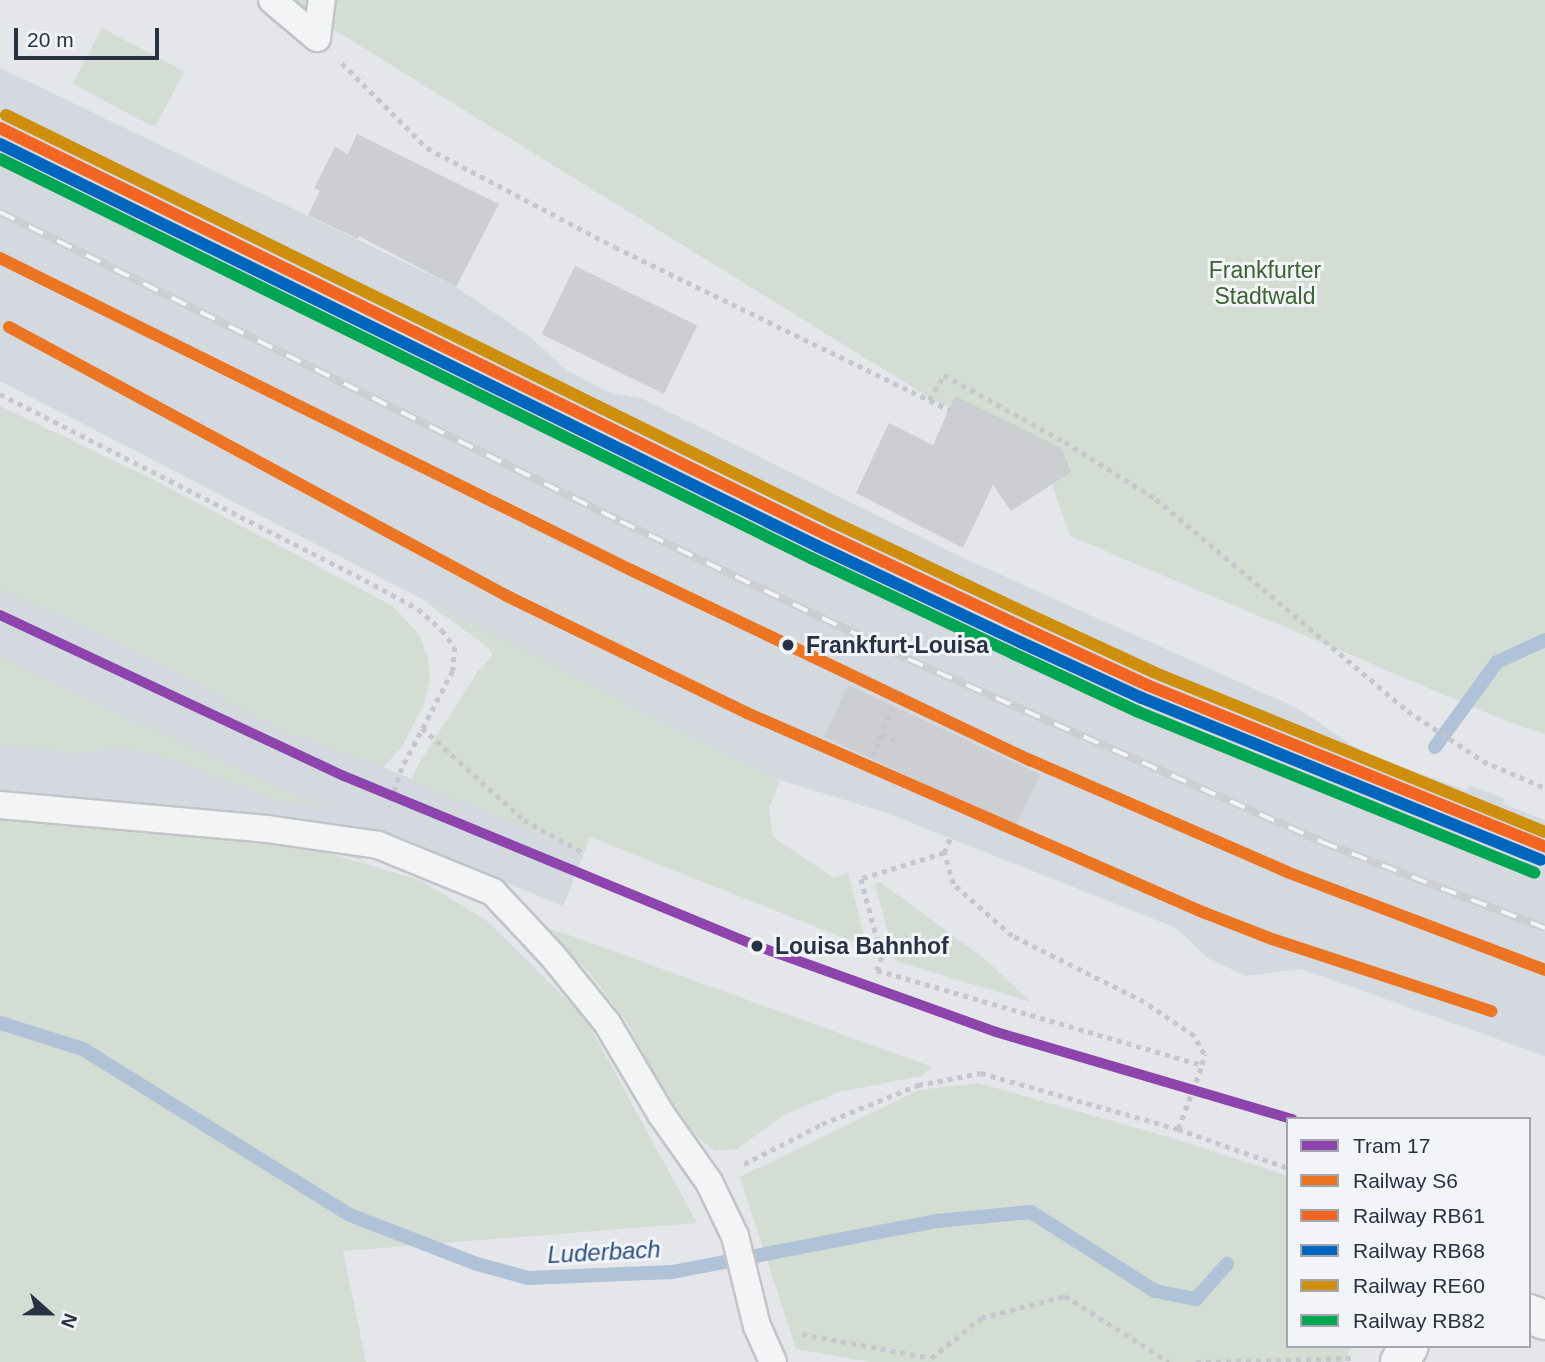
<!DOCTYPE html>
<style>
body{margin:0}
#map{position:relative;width:1545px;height:1362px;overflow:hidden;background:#e4e6ea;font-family:Arial,sans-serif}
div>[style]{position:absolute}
.built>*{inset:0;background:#d4d9e0}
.green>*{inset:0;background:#d4ddd4;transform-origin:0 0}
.stream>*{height:14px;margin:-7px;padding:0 7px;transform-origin:7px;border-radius:7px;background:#b0c2d7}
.building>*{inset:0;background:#ccced2;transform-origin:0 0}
.path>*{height:4.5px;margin-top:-2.25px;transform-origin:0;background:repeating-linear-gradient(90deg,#c5c7cc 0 5px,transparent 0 10px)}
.roads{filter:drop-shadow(2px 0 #c2c4c8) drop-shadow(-2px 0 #c2c4c8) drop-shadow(0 2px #c2c4c8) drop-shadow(0 -2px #c2c4c8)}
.lane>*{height:26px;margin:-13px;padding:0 13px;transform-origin:13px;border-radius:13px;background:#f3f4f6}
.street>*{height:38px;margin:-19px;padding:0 19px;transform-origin:19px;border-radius:19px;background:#f3f4f6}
.rail>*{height:8px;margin-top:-4px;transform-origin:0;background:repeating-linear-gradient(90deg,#f2f4f8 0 16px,#ccced1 0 32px);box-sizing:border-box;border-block:2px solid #ccced1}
.rail-1>*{height:12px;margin:-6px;padding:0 6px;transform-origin:6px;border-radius:6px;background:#eb7523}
.rail-2>*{height:12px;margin:-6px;padding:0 6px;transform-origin:6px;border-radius:6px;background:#f26522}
.rail-3>*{height:12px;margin:-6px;padding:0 6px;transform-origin:6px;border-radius:6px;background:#0065bd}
.rail-4>*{height:12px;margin:-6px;padding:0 6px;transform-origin:6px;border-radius:6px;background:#ce8f0e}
.rail-5>*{height:12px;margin:-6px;padding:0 6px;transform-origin:6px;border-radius:6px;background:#00a651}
.tram-1>*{height:10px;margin:-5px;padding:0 5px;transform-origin:5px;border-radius:5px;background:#8e44ad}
.dots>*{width:19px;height:19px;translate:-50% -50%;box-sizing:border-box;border:4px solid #f2f4f8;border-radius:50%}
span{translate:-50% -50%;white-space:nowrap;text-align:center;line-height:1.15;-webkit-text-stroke:6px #f2f4f8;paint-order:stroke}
.park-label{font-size:23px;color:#3c6334}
.stop-label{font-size:23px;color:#283245;font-weight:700}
.left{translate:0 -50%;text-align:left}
.water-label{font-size:24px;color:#2d517e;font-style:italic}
.legend{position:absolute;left:1286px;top:1117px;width:245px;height:231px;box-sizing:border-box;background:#f2f4f8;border:2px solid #a1a6b0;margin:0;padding:9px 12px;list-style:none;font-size:21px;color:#283245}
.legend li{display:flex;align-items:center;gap:14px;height:35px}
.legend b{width:35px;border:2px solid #a1a6b0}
.north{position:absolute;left:14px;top:1278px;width:70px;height:70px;-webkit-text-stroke:5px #f2f4f8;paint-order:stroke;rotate:111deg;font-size:19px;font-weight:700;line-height:28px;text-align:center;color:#283245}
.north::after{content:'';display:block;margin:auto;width:24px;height:32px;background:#283245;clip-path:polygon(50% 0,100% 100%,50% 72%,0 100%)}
.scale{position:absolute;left:14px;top:28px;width:145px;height:32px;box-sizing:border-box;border:4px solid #283245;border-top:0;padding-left:9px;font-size:21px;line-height:24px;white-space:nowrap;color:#283245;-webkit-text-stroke:5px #f2f4f8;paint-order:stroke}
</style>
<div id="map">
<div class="built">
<i style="clip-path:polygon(0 68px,456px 287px,529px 336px,568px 371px,609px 392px,643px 399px,961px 557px,1297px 708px,1364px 753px,1466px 790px,1469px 785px,1505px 799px,1503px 804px,1545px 820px,1545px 1056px,1301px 969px,1246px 976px,1208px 958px,1176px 928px,887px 813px,780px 780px,602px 692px,0 381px)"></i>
<i style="clip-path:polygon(0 588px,150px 659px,284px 731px,384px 767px,584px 853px,563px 906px,425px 850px,368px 836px,361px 860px,312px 848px,0 816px)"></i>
</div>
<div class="green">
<i style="clip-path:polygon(286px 0,1545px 0,1545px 734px,1511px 723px,1070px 536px,1041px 452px,935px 401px)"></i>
<i style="left:102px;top:28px;width:93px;height:63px;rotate:28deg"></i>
<i style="clip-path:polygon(0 406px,152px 479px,393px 606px,420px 636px,428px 658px,430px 680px,424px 704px,403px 745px,384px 767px,284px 731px,150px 659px,0 588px)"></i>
<i style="clip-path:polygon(423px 600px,780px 780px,769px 809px,773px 837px,834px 878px,848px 872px,867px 947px,590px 837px,584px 853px,412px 781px,415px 770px,478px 671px,492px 656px,490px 649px)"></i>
<i style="clip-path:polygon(0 657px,220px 761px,328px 809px,279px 801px,171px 759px,123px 748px,77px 753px,0 745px)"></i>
<i style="clip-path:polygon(0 816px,312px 848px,422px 881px,487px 921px,585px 1018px,697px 1223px,343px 1251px,366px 1362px,0 1362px)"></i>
<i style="clip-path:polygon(880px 882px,985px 959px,1031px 1002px,895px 961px,875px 884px)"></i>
<i style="clip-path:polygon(543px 927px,569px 935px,932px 1067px,922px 1076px,839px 1092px,785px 1114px,737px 1149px,715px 1151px,697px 1137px,659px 1085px,627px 1022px,587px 970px)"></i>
<i style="clip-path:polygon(978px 1083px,1175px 1139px,1288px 1176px,1288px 1346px,1352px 1346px,1345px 1362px,870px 1362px,796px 1349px,740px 1177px,919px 1090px)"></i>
</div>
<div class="stream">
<i style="left:1435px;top:747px;width:105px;rotate:-53.9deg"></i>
<i style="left:1497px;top:662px;width:53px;rotate:-24.6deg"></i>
<i style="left:0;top:1023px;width:87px;rotate:17.4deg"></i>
<i style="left:83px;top:1049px;width:314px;rotate:31.9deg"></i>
<i style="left:350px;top:1215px;width:136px;rotate:21.1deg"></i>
<i style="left:477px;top:1264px;width:53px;rotate:15.4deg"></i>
<i style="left:528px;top:1278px;width:144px;rotate:-2.4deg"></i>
<i style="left:672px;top:1272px;width:270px;rotate:-10.9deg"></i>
<i style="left:937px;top:1221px;width:94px;rotate:-5.5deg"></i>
<i style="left:1031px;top:1212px;width:147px;rotate:32.5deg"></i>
<i style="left:1155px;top:1291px;width:42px;rotate:11deg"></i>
<i style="left:1196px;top:1299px;width:47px;rotate:-48.5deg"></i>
</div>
<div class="building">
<i style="clip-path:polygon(357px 134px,499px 204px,456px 287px,359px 236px,358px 239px,308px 215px,320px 191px,314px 188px,335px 147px,348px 154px)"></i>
<i style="left:575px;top:266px;width:136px;height:76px;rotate:26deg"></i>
<i style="clip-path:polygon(955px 396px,1062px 448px,1071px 472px,1011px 511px,993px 485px,963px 548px,856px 493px,889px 423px,933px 445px)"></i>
<i style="left:848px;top:685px;width:212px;height:57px;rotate:25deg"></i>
</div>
<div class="path">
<i style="left:342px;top:63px;width:120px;rotate:45deg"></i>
<i style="left:427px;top:148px;width:212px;rotate:27.8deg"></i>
<i style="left:615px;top:247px;width:372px;rotate:26deg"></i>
<i style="left:0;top:394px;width:410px;rotate:27deg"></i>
<i style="left:365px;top:580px;width:60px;rotate:28.7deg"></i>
<i style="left:418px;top:609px;width:32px;rotate:41deg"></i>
<i style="left:442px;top:630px;width:21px;rotate:53deg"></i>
<i style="left:455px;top:647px;width:24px;rotate:95deg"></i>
<i style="left:453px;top:671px;width:110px;rotate:117.7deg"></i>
<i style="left:402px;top:768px;width:41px;rotate:108.4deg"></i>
<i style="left:929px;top:400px;width:29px;rotate:-59deg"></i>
<i style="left:944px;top:375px;width:138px;rotate:29deg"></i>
<i style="left:1065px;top:442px;width:107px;rotate:32.1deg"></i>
<i style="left:1156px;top:499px;width:329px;rotate:40.1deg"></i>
<i style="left:1408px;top:711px;width:90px;rotate:33.7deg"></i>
<i style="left:1483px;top:761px;width:68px;rotate:23.5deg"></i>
<i style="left:422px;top:728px;width:137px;rotate:42deg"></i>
<i style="left:524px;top:820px;width:68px;rotate:28.8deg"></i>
<i style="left:882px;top:734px;width:14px;rotate:25deg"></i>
<i style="left:872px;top:757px;width:53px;rotate:-67.8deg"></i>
<i style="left:944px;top:853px;width:87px;rotate:162.6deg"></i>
<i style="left:861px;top:879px;width:81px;rotate:74.9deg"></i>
<i style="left:882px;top:957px;width:14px;rotate:111deg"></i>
<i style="left:877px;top:970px;width:339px;rotate:16.3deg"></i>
<i style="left:1202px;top:1065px;width:11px;rotate:-80deg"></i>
<i style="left:1204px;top:1054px;width:21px;rotate:-119deg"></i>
<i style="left:1194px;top:1036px;width:60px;rotate:-145.8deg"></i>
<i style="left:1144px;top:1002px;width:148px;rotate:-153.4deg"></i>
<i style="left:1012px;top:936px;width:79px;rotate:-138.6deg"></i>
<i style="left:953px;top:884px;width:32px;rotate:-106deg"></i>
<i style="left:944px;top:853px;width:15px;rotate:-67deg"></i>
<i style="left:1178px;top:1129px;width:68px;rotate:-69.4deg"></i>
<i style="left:744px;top:1164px;width:88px;rotate:-27.1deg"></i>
<i style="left:822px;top:1124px;width:104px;rotate:-22.1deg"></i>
<i style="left:918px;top:1085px;width:64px;rotate:-10.8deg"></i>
<i style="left:981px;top:1073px;width:205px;rotate:15.9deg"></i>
<i style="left:1178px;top:1129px;width:117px;rotate:19.5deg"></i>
<i style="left:802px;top:1334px;width:131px;rotate:10.5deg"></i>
<i style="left:931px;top:1358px;width:64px;rotate:-38.7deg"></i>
<i style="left:981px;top:1318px;width:87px;rotate:-14.7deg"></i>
<i style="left:1065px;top:1296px;width:123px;rotate:32.4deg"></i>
<i style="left:1196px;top:1362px;width:159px;rotate:-1.4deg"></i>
</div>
<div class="roads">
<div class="lane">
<i style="left:272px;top:0;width:59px;rotate:40.2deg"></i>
<i style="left:317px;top:38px;width:38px;rotate:-83deg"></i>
<i style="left:0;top:805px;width:268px;rotate:5.1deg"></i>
<i style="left:267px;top:829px;width:112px;rotate:8.2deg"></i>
<i style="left:378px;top:845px;width:124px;rotate:22.2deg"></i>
<i style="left:493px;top:892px;width:86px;rotate:46.9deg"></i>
<i style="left:552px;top:955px;width:87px;rotate:51deg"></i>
<i style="left:607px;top:1023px;width:106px;rotate:59.3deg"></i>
<i style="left:661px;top:1114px;width:83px;rotate:54.8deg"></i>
<i style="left:709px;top:1182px;width:60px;rotate:64.3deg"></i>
<i style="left:735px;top:1236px;width:93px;rotate:76.3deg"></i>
<i style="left:757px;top:1326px;width:39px;rotate:66deg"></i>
</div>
<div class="street">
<i style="left:1529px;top:1314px;width:17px;rotate:21deg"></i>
<i style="left:1400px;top:1362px;width:18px;rotate:-61deg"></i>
</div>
</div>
<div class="rail">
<i style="left:0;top:212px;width:693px;rotate:26.49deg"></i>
<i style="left:620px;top:521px;width:319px;rotate:25.6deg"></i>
<i style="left:908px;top:659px;width:453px;rotate:23.8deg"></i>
<i style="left:1322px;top:842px;width:239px;rotate:21.1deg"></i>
</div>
<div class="rail-1">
<i style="left:0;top:258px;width:704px;rotate:26.31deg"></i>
<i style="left:631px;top:570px;width:442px;rotate:25.5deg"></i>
<i style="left:1030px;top:760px;width:280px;rotate:23.5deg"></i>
<i style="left:1287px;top:872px;width:276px;rotate:20.8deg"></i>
<i style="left:9px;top:327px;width:564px;rotate:28.38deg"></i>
<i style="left:505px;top:595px;width:269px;rotate:26deg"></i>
<i style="left:747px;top:713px;width:500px;rotate:23.6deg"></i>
<i style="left:1205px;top:913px;width:72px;rotate:21.2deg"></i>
<i style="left:1272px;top:939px;width:231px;rotate:18.2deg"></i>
</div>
<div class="rail-2">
<i style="left:0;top:128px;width:917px;rotate:26.2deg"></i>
<i style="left:823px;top:533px;width:225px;rotate:25.3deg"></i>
<i style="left:1026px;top:629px;width:133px;rotate:24.8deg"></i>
<i style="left:1147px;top:685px;width:430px;rotate:22.1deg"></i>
</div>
<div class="rail-3">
<i style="left:0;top:144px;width:911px;rotate:26.2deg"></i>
<i style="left:817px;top:546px;width:225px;rotate:25.3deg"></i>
<i style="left:1020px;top:642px;width:134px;rotate:24.7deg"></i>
<i style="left:1142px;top:698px;width:430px;rotate:22.1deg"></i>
</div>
<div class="rail-4">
<i style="left:6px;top:115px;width:917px;rotate:26.2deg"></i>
<i style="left:829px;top:520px;width:225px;rotate:25.3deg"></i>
<i style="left:1032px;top:616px;width:133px;rotate:24.8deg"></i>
<i style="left:1153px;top:672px;width:423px;rotate:22.2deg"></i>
</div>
<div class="rail-5">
<i style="left:0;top:159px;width:904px;rotate:26.2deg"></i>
<i style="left:811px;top:558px;width:225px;rotate:25.3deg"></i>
<i style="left:1014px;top:654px;width:135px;rotate:25deg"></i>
<i style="left:1136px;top:711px;width:430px;rotate:22.1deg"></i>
</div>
<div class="tram-1">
<i style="left:0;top:615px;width:380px;rotate:25.1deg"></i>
<i style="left:344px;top:776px;width:447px;rotate:22.4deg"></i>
<i style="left:757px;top:946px;width:254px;rotate:19.8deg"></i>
<i style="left:996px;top:1032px;width:309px;rotate:16.4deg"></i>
</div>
<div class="dots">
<i style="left:788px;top:645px;background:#283245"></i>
<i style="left:757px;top:946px;background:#283245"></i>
</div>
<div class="park-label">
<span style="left:1265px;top:283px">Frankfurter<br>Stadtwald</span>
</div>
<div class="stop-label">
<span class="left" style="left:806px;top:645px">Frankfurt-Louisa</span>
<span class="left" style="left:775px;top:946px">Louisa Bahnhof</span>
</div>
<div class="water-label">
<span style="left:604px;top:1252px;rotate:-3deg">Luderbach</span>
</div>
<ul class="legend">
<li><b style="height:9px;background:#8e44ad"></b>Tram 17</li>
<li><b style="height:9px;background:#eb7523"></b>Railway S6</li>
<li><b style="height:9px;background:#f26522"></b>Railway RB61</li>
<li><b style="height:9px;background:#0065bd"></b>Railway RB68</li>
<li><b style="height:9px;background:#ce8f0e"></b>Railway RE60</li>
<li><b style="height:9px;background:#00a651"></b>Railway RB82</li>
</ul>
<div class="north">N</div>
<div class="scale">20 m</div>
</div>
